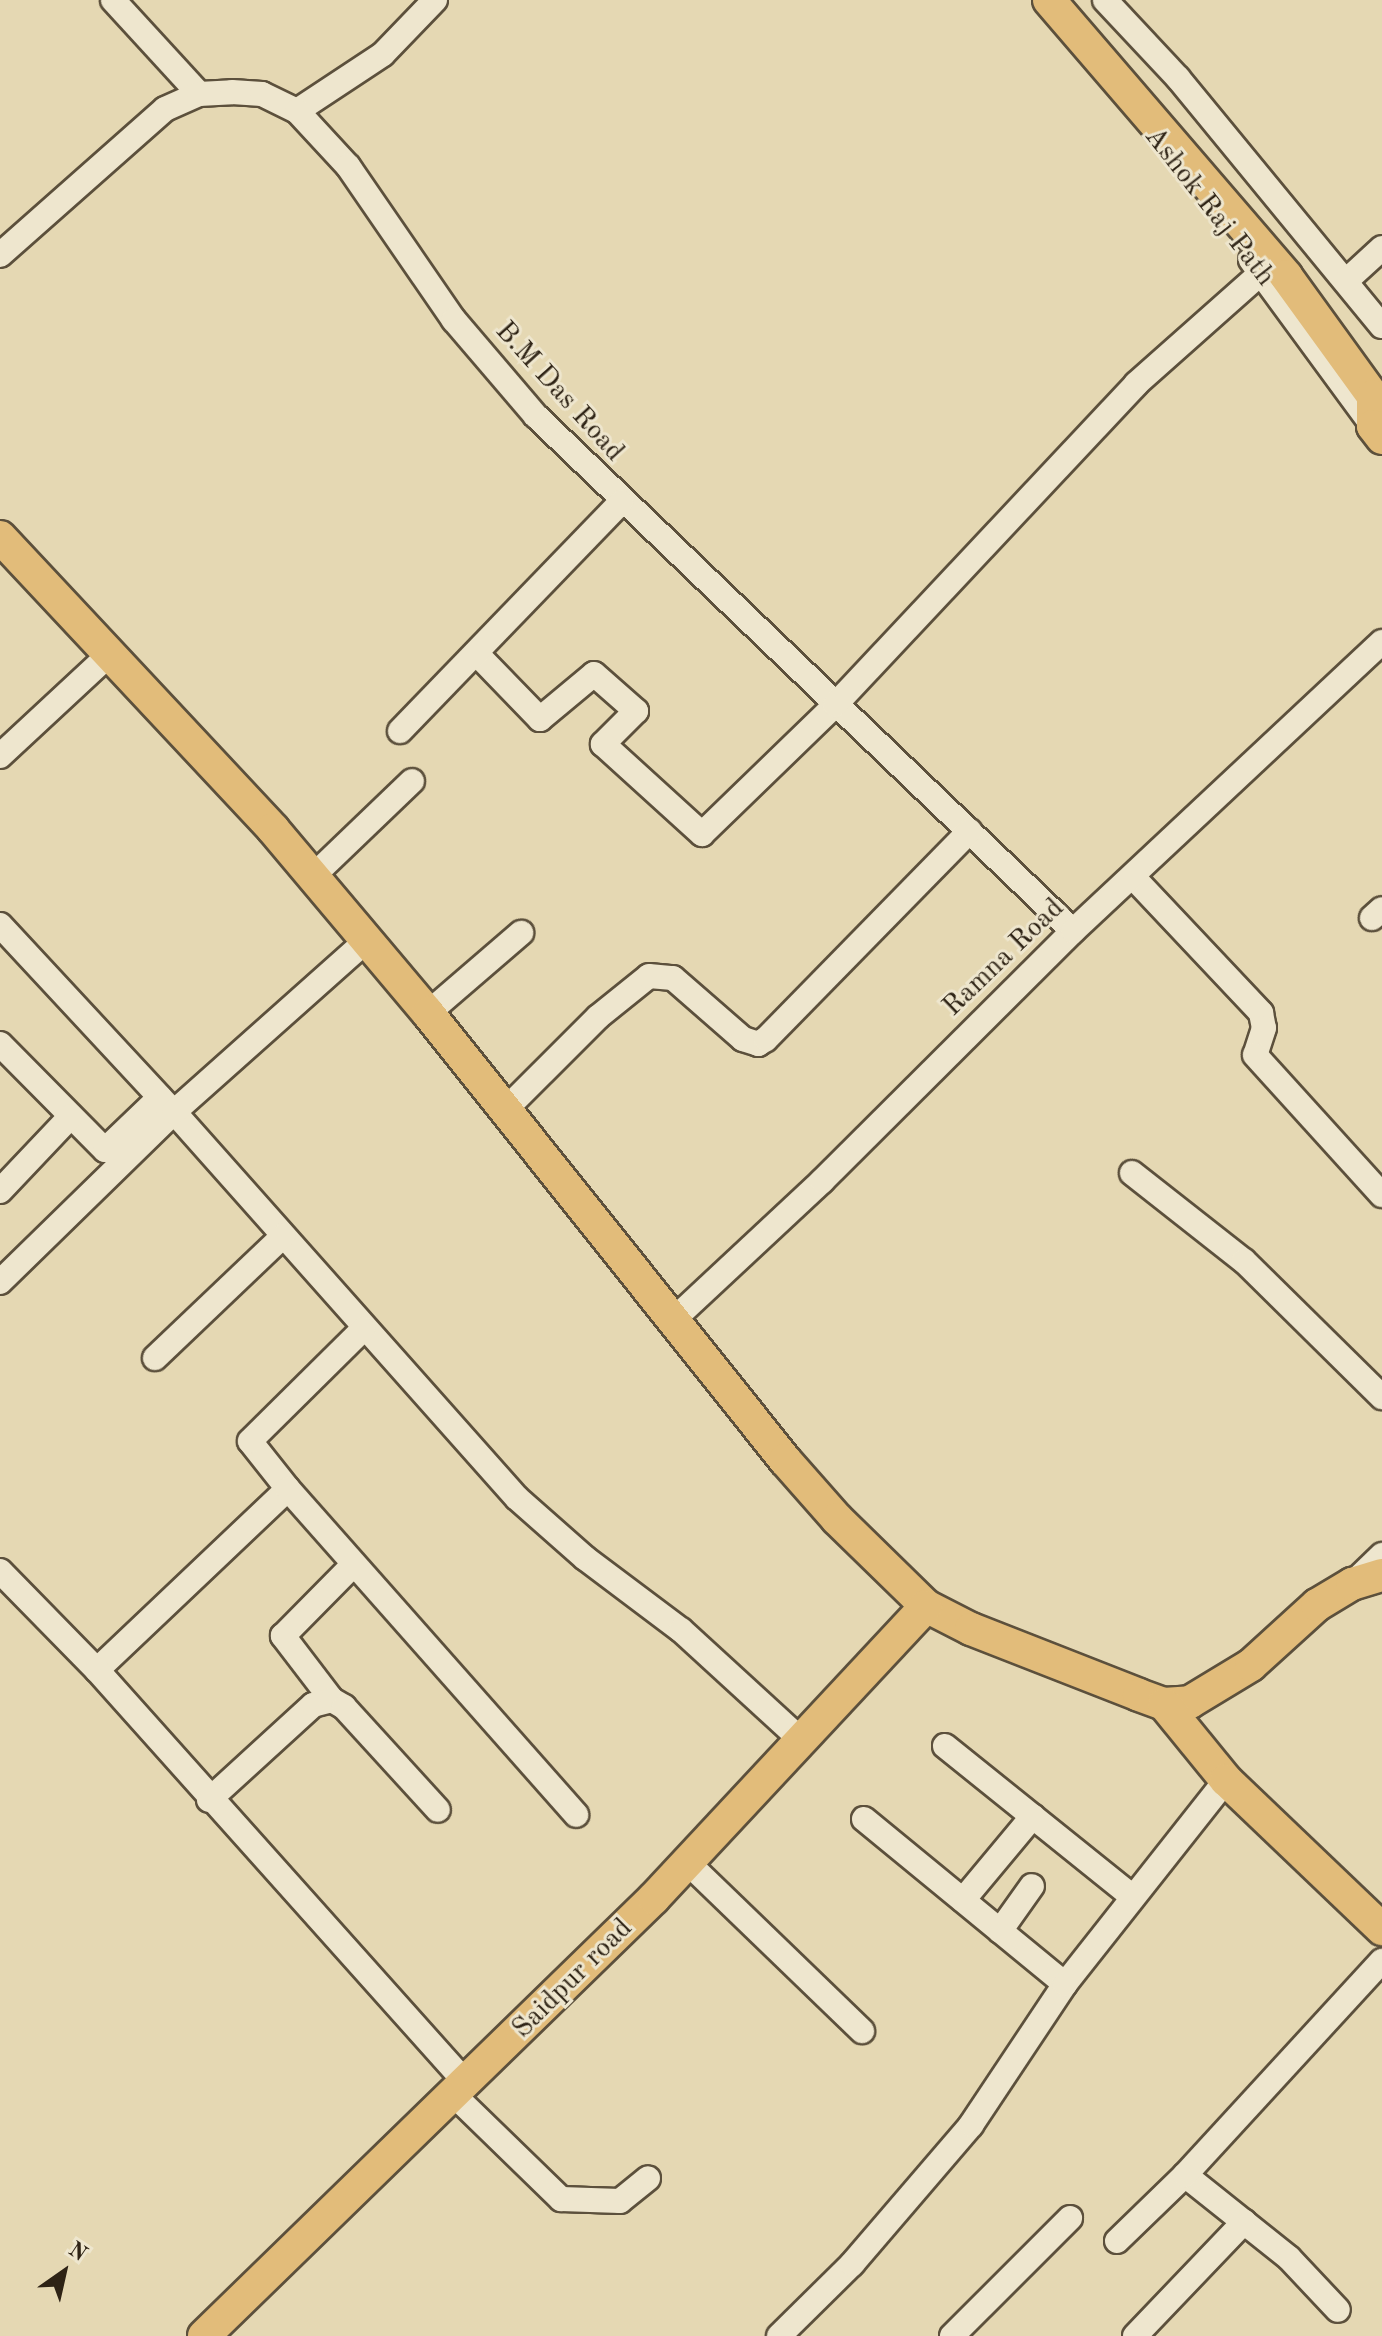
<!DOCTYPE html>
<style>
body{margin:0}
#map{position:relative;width:1382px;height:2336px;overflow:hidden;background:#e5d8b3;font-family:"Old Standard TT",serif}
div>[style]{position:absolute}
.roads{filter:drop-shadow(2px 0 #5c503c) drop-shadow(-2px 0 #5c503c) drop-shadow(0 2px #5c503c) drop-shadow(0 -2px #5c503c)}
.minor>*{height:24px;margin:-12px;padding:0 12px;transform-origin:12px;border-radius:12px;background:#eee6ce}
.major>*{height:32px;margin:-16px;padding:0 16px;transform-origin:16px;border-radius:16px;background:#e2bc7a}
span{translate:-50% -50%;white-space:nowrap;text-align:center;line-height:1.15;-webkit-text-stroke:6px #eee6ce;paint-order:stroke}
.street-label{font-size:28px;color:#2e2315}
.north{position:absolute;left:24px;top:2232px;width:80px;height:80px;-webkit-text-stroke:6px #eee6ce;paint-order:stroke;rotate:34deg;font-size:22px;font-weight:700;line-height:32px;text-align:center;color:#2e2315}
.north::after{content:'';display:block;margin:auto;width:28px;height:36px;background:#2e2315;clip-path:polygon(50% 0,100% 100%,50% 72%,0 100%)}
</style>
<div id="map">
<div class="roads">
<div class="minor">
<i style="left:113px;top:0;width:127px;rotate:47.5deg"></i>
<i style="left:1105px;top:0;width:107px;rotate:46.9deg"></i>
<i style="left:1178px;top:78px;width:321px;rotate:50.6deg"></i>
<i style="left:297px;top:111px;width:103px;rotate:-33.5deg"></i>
<i style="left:383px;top:54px;width:75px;rotate:-46.1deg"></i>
<i style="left:0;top:255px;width:220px;rotate:-41.5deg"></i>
<i style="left:165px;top:109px;width:37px;rotate:-24deg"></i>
<i style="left:199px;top:94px;width:33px;rotate:-3deg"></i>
<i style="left:232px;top:92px;width:30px;rotate:4deg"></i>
<i style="left:262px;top:94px;width:39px;rotate:26deg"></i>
<i style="left:297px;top:111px;width:75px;rotate:47.2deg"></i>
<i style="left:348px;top:166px;width:187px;rotate:55.5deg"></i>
<i style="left:454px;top:320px;width:126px;rotate:49.5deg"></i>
<i style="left:536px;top:416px;width:744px;rotate:43.8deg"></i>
<i style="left:1251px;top:260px;width:206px;rotate:53.7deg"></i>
<i style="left:1346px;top:281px;width:49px;rotate:-42.5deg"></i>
<i style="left:476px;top:653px;width:92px;rotate:45.9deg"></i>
<i style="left:540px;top:719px;width:70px;rotate:-39.8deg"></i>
<i style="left:594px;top:674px;width:56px;rotate:41.4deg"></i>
<i style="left:636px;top:711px;width:47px;rotate:135deg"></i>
<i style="left:603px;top:744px;width:134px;rotate:42.3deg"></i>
<i style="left:702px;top:834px;width:185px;rotate:-44.1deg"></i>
<i style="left:835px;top:705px;width:440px;rotate:-46.8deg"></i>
<i style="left:1136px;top:384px;width:167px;rotate:-41.6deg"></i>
<i style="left:400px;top:731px;width:318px;rotate:-46deg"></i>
<i style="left:0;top:756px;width:151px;rotate:-42.9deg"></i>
<i style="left:313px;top:876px;width:137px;rotate:-43.8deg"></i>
<i style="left:1133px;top:877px;width:187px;rotate:46.7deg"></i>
<i style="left:1261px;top:1013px;width:15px;rotate:79deg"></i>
<i style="left:1264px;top:1028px;width:28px;rotate:108deg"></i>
<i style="left:1255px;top:1055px;width:189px;rotate:47.8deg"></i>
<i style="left:1372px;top:918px;width:13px;rotate:-42deg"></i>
<i style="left:0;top:925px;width:255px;rotate:47.1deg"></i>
<i style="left:174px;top:1112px;width:516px;rotate:48.38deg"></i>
<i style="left:517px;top:1498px;width:91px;rotate:41.4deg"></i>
<i style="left:585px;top:1558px;width:120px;rotate:36.9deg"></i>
<i style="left:681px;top:1630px;width:160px;rotate:42.5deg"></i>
<i style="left:428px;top:1013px;width:123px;rotate:-40.7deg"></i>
<i style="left:0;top:1044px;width:149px;rotate:45.3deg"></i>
<i style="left:105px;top:1150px;width:76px;rotate:-43.9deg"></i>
<i style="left:504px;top:1111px;width:133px;rotate:-45deg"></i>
<i style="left:598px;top:1017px;width:65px;rotate:-38.8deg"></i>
<i style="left:649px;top:976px;width:24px;rotate:5deg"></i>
<i style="left:673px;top:978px;width:93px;rotate:41.1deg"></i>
<i style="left:743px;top:1039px;width:16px;rotate:18deg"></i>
<i style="left:758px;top:1044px;width:9px;rotate:-32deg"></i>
<i style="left:766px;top:1039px;width:291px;rotate:-45.6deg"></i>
<i style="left:1132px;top:1173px;width:142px;rotate:38.2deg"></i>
<i style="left:1244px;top:1261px;width:194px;rotate:44.6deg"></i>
<i style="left:0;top:1191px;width:103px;rotate:-46.6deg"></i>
<i style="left:0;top:1282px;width:243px;rotate:-44.3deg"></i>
<i style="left:174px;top:1112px;width:259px;rotate:-41.7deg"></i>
<i style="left:672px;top:1321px;width:205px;rotate:-43deg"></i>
<i style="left:822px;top:1181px;width:354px;rotate:-44.9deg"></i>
<i style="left:1073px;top:931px;width:423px;rotate:-43.1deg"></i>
<i style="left:155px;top:1358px;width:177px;rotate:-43.6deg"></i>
<i style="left:288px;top:1489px;width:61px;rotate:-128.4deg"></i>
<i style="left:250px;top:1441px;width:159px;rotate:-44.7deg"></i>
<i style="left:0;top:1571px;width:139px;rotate:45.6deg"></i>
<i style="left:97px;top:1670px;width:263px;rotate:-43.5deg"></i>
<i style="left:288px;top:1489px;width:435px;rotate:48.5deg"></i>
<i style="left:1354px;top:1582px;width:39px;rotate:-44deg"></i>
<i style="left:97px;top:1670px;width:555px;rotate:48.21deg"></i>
<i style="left:332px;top:1700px;width:81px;rotate:-127.4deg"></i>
<i style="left:283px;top:1636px;width:98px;rotate:-45.4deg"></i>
<i style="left:945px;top:1746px;width:238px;rotate:38.8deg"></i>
<i style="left:209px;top:1800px;width:141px;rotate:-42.4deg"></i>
<i style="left:313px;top:1705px;width:20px;rotate:-15deg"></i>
<i style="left:332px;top:1700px;width:14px;rotate:30deg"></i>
<i style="left:344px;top:1707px;width:139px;rotate:47.6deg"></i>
<i style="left:864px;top:1819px;width:260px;rotate:39.4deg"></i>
<i style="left:688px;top:1863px;width:242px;rotate:44deg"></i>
<i style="left:963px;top:1900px;width:109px;rotate:-50.2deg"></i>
<i style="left:1000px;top:1931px;width:55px;rotate:-54.6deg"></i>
<i style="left:455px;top:2096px;width:148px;rotate:44.2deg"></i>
<i style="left:561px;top:2199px;width:59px;rotate:1.9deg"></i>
<i style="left:620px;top:2201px;width:36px;rotate:-39deg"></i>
<i style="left:1185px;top:2175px;width:133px;rotate:38.6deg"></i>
<i style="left:1289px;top:2258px;width:71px;rotate:46.7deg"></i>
<i style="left:1117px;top:2241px;width:95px;rotate:-44.1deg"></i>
<i style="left:1185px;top:2175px;width:291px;rotate:-47.4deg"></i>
<i style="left:779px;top:2336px;width:103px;rotate:-44.6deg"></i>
<i style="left:852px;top:2264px;width:183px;rotate:-49.4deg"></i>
<i style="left:971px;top:2125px;width:169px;rotate:-56.3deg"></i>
<i style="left:1065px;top:1984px;width:260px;rotate:-51.7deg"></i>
<i style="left:952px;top:2336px;width:167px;rotate:-45deg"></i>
<i style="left:1135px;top:2336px;width:158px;rotate:-46.3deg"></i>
</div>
<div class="major">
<i style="left:1049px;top:0;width:364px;rotate:49.3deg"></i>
<i style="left:1286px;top:276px;width:148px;rotate:54.1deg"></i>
<i style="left:1373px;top:396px;width:30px;rotate:90deg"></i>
<i style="left:1373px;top:426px;width:15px;rotate:53deg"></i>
<i style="left:0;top:537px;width:400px;rotate:46.9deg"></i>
<i style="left:273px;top:829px;width:241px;rotate:49.9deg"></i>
<i style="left:428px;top:1013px;width:572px;rotate:51.39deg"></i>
<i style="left:785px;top:1460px;width:79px;rotate:48.6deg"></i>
<i style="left:837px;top:1519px;width:124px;rotate:44.3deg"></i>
<i style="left:926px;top:1606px;width:51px;rotate:27.1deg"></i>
<i style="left:971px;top:1629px;width:180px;rotate:21.4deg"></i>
<i style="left:1139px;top:1695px;width:27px;rotate:20deg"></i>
<i style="left:1164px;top:1704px;width:26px;rotate:-4deg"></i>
<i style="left:1190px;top:1702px;width:71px;rotate:-31.2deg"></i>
<i style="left:1251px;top:1665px;width:89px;rotate:-42.3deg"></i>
<i style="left:1317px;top:1605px;width:41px;rotate:-31deg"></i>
<i style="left:1352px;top:1584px;width:31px;rotate:-17deg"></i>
<i style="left:1164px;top:1704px;width:98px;rotate:50.8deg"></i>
<i style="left:1226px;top:1780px;width:216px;rotate:43.7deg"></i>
<i style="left:204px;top:2336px;width:628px;rotate:-44.23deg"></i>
<i style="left:654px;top:1898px;width:399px;rotate:-47deg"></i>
</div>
</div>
<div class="street-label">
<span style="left:1209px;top:207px;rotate:52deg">Ashok Raj Path</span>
<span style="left:559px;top:392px;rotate:48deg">B.M Das Road</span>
<span style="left:1004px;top:958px;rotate:-44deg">Ramna Road</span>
<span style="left:573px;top:1979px;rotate:-45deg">Saidpur road</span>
</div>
<div class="north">N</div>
</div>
